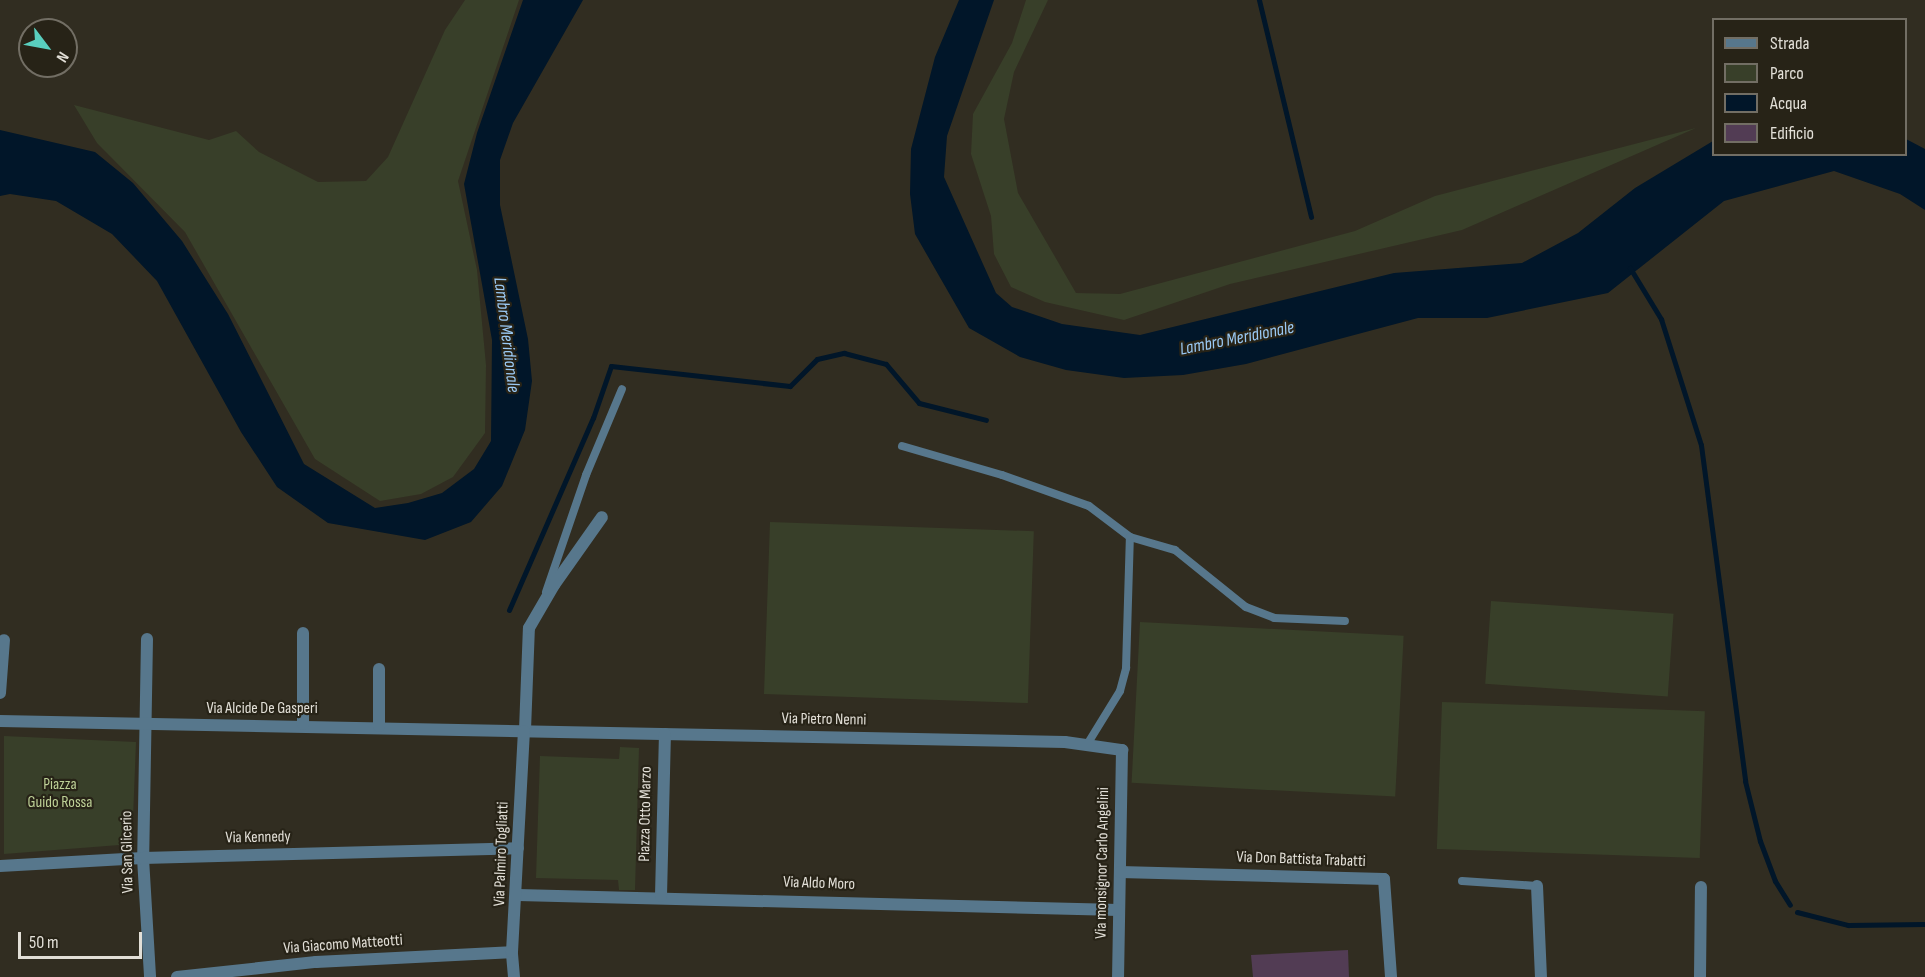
<!DOCTYPE html>
<style>
body{margin:0}
#map{position:relative;width:1925px;height:977px;overflow:hidden;background:#312d21;font-family:"Sofia Sans Condensed",sans-serif}
div>[style]{position:absolute}
.green>*{inset:0;background:#383f29;transform-origin:0 0}
.water>*{inset:0;background:#011629}
.stream>*{height:5px;margin:-2.5px;padding:0 2.5px;transform-origin:2.5px;border-radius:2.5px;background:#011629}
.building>*{inset:0;background:#523c54}
.service>*{height:8px;margin:-4px;padding:0 4px;transform-origin:4px;border-radius:4px;background:#57778c}
.minor>*{height:12px;margin:-6px;padding:0 6px;transform-origin:6px;border-radius:6px;background:#57778c}
span{translate:-50% -50%;white-space:nowrap;text-align:center;line-height:1.15;-webkit-text-stroke:4.5px #272317;paint-order:stroke}
.street-label{font-size:16px;color:#e2dfd7}
.park-label{font-size:16px;color:#bed197}
.water-label{font-size:18px;color:#9bcaf5;font-style:italic}
.legend{position:absolute;left:1712px;top:18px;width:195px;height:138px;box-sizing:border-box;background:#272317;border:2px solid #726e64;margin:0;padding:8px 10px;list-style:none;font-size:18px;color:#e2dfd7}
.legend li{display:flex;align-items:center;gap:12px;height:30px}
.legend b{width:30px;border:2px solid #726e64}
.north{position:absolute;left:18px;top:18px;width:60px;height:60px;box-sizing:border-box;background:#272317;border:2px solid #726e64;border-radius:50%;rotate:122deg;font-size:16px;font-weight:700;line-height:24px;text-align:center;color:#e2dfd7}
.north::after{content:'';display:block;margin:auto;width:21px;height:27px;background:#59cebe;clip-path:polygon(50% 0,100% 100%,50% 72%,0 100%)}
.scale{position:absolute;left:18px;top:932px;width:124px;height:27px;box-sizing:border-box;border:3px solid #e2dfd7;border-top:0;padding-left:8px;font-size:18px;line-height:21px;white-space:nowrap;color:#e2dfd7;-webkit-text-stroke:4px #272317;paint-order:stroke}
</style>
<div id="map">
<div class="green">
<i style="clip-path:polygon(465px 0,519px 0,458px 181px,477px 270px,486px 365px,485px 433px,453px 477px,421px 494px,380px 501px,315px 459px,185px 232px,97px 143px,74px 105px,209px 140px,236px 131px,259px 152px,318px 182px,366px 181px,388px 157px,445px 30px)"></i>
<i style="clip-path:polygon(1026px 0,1048px 0,1014px 72px,1004px 119px,1018px 193px,1076px 293px,1120px 294px,1355px 231px,1435px 196px,1696px 128px,1462px 230px,1230px 284px,1124px 320px,1045px 302px,1011px 287px,994px 254px,991px 216px,971px 154px,973px 114px,1012px 43px)"></i>
<i style="left:770px;top:522px;width:264px;height:172px;rotate:2deg"></i>
<i style="left:1491px;top:601px;width:183px;height:83px;rotate:4deg"></i>
<i style="left:1140px;top:622px;width:264px;height:161px;rotate:3deg"></i>
<i style="left:1442px;top:702px;width:263px;height:147px;rotate:2deg"></i>
<i style="clip-path:polygon(4px 736px,136px 742px,132px 844px,4px 854px)"></i>
<i style="clip-path:polygon(620px 747px,639px 748px,635px 890px,619px 890px,618px 880px,536px 878px,540px 756px,619px 759px)"></i>
</div>
<div class="water">
<i style="clip-path:polygon(523px 0,583px 0,513px 123px,500px 160px,500px 205px,528px 339px,532px 381px,525px 430px,502px 486px,471px 522px,425px 540px,328px 523px,277px 487px,241px 432px,157px 281px,112px 234px,56px 201px,10px 194px,0 196px,0 130px,95px 152px,133px 183px,182px 241px,228px 314px,304px 464px,375px 508px,408px 503px,442px 493px,474px 469px,491px 441px,492px 340px,464px 184px,477px 133px)"></i>
<i style="clip-path:polygon(959px 0,994px 0,947px 136px,944px 177px,996px 293px,1012px 307px,1062px 324px,1140px 335px,1394px 273px,1522px 263px,1578px 233px,1635px 188px,1713px 141px,1714px 154px,1906px 154px,1906px 139px,1925px 149px,1925px 210px,1900px 194px,1834px 171px,1724px 201px,1608px 293px,1487px 318px,1418px 318px,1246px 364px,1183px 375px,1124px 378px,1066px 370px,1020px 357px,969px 328px,915px 234px,910px 194px,911px 149px,935px 57px)"></i>
</div>
<div class="stream">
<i style="left:1259px;top:0;width:223px;rotate:76.5deg"></i>
<i style="left:1630px;top:268px;width:60px;rotate:58.7deg"></i>
<i style="left:1661px;top:319px;width:132px;rotate:72.4deg"></i>
<i style="left:1701px;top:445px;width:339px;rotate:82.5deg"></i>
<i style="left:1745px;top:781px;width:62px;rotate:76deg"></i>
<i style="left:1760px;top:841px;width:43px;rotate:69.4deg"></i>
<i style="left:1775px;top:881px;width:28px;rotate:58deg"></i>
<i style="left:509px;top:610px;width:210px;rotate:-66.4deg"></i>
<i style="left:593px;top:418px;width:55px;rotate:-70.9deg"></i>
<i style="left:611px;top:366px;width:180px;rotate:6.4deg"></i>
<i style="left:790px;top:386px;width:38px;rotate:-45deg"></i>
<i style="left:817px;top:359px;width:28px;rotate:-13deg"></i>
<i style="left:844px;top:353px;width:43px;rotate:14.7deg"></i>
<i style="left:886px;top:364px;width:51px;rotate:49.8deg"></i>
<i style="left:919px;top:403px;width:69px;rotate:14.2deg"></i>
<i style="left:1797px;top:912px;width:53px;rotate:14.3deg"></i>
<i style="left:1848px;top:925px;width:77px;rotate:-0.7deg"></i>
</div>
<div class="building">
<i style="clip-path:polygon(1348px 950px,1349px 977px,1253px 977px,1251px 955px)"></i>
</div>
<div class="service">
<i style="left:902px;top:446px;width:104px;rotate:16.2deg"></i>
<i style="left:1002px;top:475px;width:92px;rotate:19.6deg"></i>
<i style="left:1089px;top:506px;width:51px;rotate:37.1deg"></i>
<i style="left:1130px;top:537px;width:47px;rotate:16.1deg"></i>
<i style="left:1175px;top:550px;width:91px;rotate:38.8deg"></i>
<i style="left:1246px;top:607px;width:30px;rotate:21deg"></i>
<i style="left:1274px;top:618px;width:71px;rotate:2.4deg"></i>
<i style="left:546px;top:592px;width:124px;rotate:-71.1deg"></i>
<i style="left:586px;top:475px;width:93px;rotate:-67.3deg"></i>
<i style="left:1088px;top:743px;width:61px;rotate:-58.4deg"></i>
<i style="left:1120px;top:691px;width:24px;rotate:-75deg"></i>
<i style="left:1126px;top:668px;width:131px;rotate:-88.3deg"></i>
<i style="left:1462px;top:881px;width:75px;rotate:3.8deg"></i>
</div>
<div class="minor">
<i style="left:147px;top:639px;width:219px;rotate:91deg"></i>
<i style="left:143px;top:858px;width:119px;rotate:86.6deg"></i>
<i style="left:0;top:693px;width:53px;rotate:-85.7deg"></i>
<i style="left:0;top:721px;width:1065px;rotate:1.13deg"></i>
<i style="left:1065px;top:742px;width:58px;rotate:8deg"></i>
<i style="left:1122px;top:750px;width:227px;rotate:91deg"></i>
<i style="left:303px;top:724px;width:91px;rotate:-90deg"></i>
<i style="left:379px;top:726px;width:57px;rotate:-90deg"></i>
<i style="left:525px;top:730px;width:102px;rotate:-87.8deg"></i>
<i style="left:529px;top:628px;width:50px;rotate:-59.8deg"></i>
<i style="left:554px;top:585px;width:83px;rotate:-54.8deg"></i>
<i style="left:0;top:866px;width:143px;rotate:-3.2deg"></i>
<i style="left:143px;top:858px;width:375px;rotate:-1.5deg"></i>
<i style="left:1120px;top:872px;width:264px;rotate:1.5deg"></i>
<i style="left:1384px;top:879px;width:98px;rotate:85.9deg"></i>
<i style="left:1537px;top:886px;width:91px;rotate:87.5deg"></i>
<i style="left:518px;top:895px;width:601px;rotate:1.43deg"></i>
<i style="left:661px;top:896px;width:162px;rotate:-88.6deg"></i>
<i style="left:177px;top:977px;width:140px;rotate:-6.2deg"></i>
<i style="left:316px;top:962px;width:196px;rotate:-2.9deg"></i>
<i style="left:514px;top:977px;width:25px;rotate:-95deg"></i>
<i style="left:512px;top:952px;width:221px;rotate:-86.9deg"></i>
<i style="left:1700px;top:977px;width:90px;rotate:-89.4deg"></i>
</div>
<div class="street-label">
<span style="left:262px;top:709px">Via Alcide De Gasperi</span>
<span style="left:824px;top:720px;rotate:1deg">Via Pietro Nenni</span>
<span style="left:646px;top:814px;rotate:-89deg">Piazza Otto Marzo</span>
<span style="left:258px;top:838px;rotate:-1deg">Via Kennedy</span>
<span style="left:128px;top:852px;rotate:-91deg">Via San Glicerio</span>
<span style="left:502px;top:854px;rotate:-88deg">Via Palmiro Togliatti</span>
<span style="left:1301px;top:860px;rotate:2deg">Via Don Battista Trabatti</span>
<span style="left:1103px;top:863px;rotate:-89deg">Via monsignor Carlo Angelini</span>
<span style="left:819px;top:884px;rotate:2deg">Via Aldo Moro</span>
<span style="left:343px;top:945px;rotate:-4deg">Via Giacomo Matteotti</span>
</div>
<div class="park-label">
<span style="left:60px;top:794px">Piazza<br>Guido Rossa</span>
</div>
<div class="water-label">
<span style="left:506px;top:335px;rotate:83deg">Lambro Meridionale</span>
<span style="left:1237px;top:339px;rotate:-11deg">Lambro Meridionale</span>
</div>
<ul class="legend">
<li><b style="height:8px;background:#57778c"></b>Strada</li>
<li><b style="height:16px;background:#383f29"></b>Parco</li>
<li><b style="height:16px;background:#011629"></b>Acqua</li>
<li><b style="height:16px;background:#523c54"></b>Edificio</li>
</ul>
<div class="north">N</div>
<div class="scale">50 m</div>
</div>
